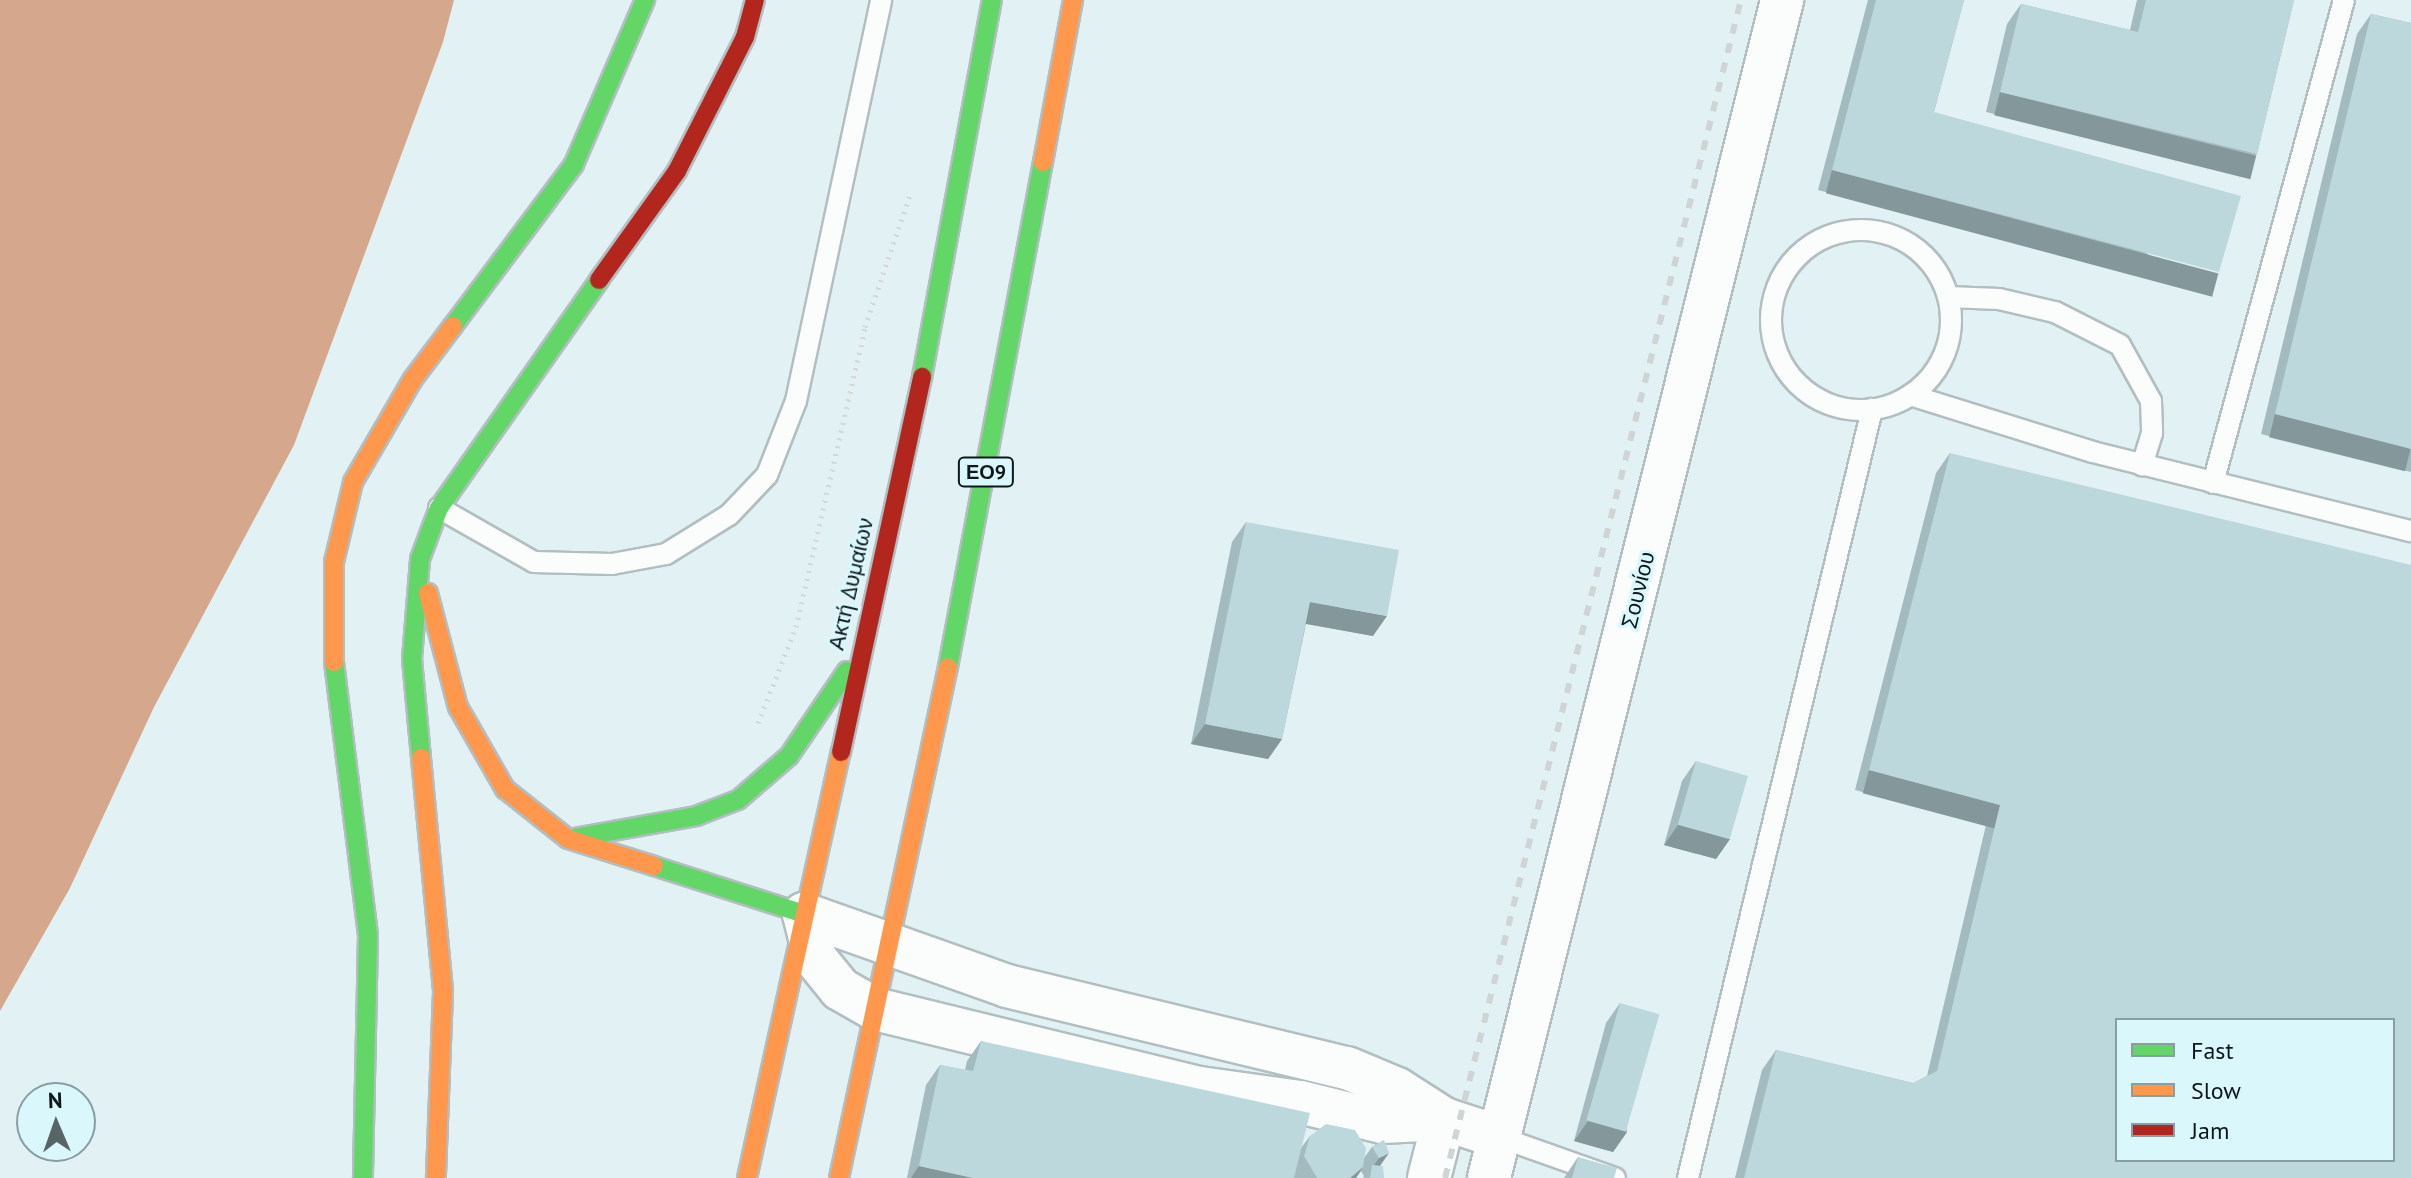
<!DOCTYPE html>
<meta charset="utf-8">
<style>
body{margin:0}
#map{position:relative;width:2411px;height:1178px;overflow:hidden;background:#e2f1f4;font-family:"PT Sans",sans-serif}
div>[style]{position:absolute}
.water>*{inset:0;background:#d5a88e}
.path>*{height:5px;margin-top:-2.5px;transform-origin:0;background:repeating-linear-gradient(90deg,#d3d8d9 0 2px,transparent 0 8px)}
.roads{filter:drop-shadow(2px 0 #b2bec0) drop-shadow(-2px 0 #b2bec0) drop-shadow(0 2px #b2bec0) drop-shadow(0 -2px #b2bec0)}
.lane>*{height:20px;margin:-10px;padding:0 10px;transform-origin:10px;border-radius:10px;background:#fbfdfd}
.lane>.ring{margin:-10px;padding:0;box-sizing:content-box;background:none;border:20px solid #fbfdfd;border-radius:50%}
.street>*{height:42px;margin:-21px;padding:0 21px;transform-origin:21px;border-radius:21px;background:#fbfdfd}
.fast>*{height:18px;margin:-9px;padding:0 9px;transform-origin:9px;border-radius:9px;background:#63d668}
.slow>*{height:18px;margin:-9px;padding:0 9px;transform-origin:9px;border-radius:9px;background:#ff974d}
.jam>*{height:18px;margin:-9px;padding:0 9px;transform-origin:9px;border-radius:9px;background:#b3261e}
.rail>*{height:6px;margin-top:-3px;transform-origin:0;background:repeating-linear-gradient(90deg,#cfd4d5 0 10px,transparent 0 20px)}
.wall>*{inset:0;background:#a3babe}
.shaded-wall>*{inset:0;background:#84979b;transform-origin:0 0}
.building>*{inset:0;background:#bdd8dd;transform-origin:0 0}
span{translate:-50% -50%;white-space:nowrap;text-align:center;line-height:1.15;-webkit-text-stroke:6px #daf7fc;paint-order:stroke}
.shield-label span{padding:2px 6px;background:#daf7fc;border:2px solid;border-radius:6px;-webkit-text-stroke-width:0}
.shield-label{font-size:20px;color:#0e181a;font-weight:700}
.street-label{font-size:22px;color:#0e181a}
.legend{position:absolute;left:2115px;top:1018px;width:280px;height:144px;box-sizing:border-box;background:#daf7fc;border:2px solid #889ea2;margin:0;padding:10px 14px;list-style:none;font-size:24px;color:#0e181a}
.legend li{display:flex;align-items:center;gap:16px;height:40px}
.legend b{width:40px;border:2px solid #889ea2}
.north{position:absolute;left:16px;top:1082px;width:80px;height:80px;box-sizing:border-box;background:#daf7fc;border:2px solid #889ea2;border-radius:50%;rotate:358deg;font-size:22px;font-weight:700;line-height:32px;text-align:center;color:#0e181a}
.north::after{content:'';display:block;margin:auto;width:28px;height:36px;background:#586466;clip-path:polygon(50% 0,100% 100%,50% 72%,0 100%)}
</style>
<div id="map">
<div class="water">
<i style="clip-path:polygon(0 0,454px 0,443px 42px,294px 445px,154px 707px,70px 888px,0 1011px)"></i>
</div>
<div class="path">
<i style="left:758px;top:723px;width:103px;rotate:-68.4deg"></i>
<i style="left:796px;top:627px;width:308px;rotate:-77deg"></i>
<i style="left:865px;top:327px;width:143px;rotate:-71.2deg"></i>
</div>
<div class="roads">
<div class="lane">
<i class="ring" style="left:1771px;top:230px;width:160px;height:160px"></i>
<i style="left:1948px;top:297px;width:51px;rotate:2.2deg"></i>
<i style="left:1999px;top:299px;width:57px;rotate:13.1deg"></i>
<i style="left:2055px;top:312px;width:73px;rotate:26.9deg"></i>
<i style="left:2120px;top:345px;width:64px;rotate:61deg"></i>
<i style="left:2151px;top:401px;width:32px;rotate:88deg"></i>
<i style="left:2152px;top:433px;width:34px;rotate:107deg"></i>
<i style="left:1910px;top:395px;width:192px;rotate:17.3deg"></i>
<i style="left:2093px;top:452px;width:328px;rotate:14deg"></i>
<i style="left:2213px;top:483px;width:500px;rotate:-74.83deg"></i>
<i style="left:439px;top:508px;width:109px;rotate:29.6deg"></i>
<i style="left:534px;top:562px;width:78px;rotate:1.5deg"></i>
<i style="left:612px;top:564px;width:55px;rotate:-10.5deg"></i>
<i style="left:666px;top:554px;width:74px;rotate:-31.8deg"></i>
<i style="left:729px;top:515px;width:55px;rotate:-46.5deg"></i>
<i style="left:767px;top:475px;width:79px;rotate:-68.6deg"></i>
<i style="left:796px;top:401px;width:410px;rotate:-78deg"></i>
<i style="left:1499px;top:1137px;width:123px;rotate:19.5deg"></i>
<i style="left:1688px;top:1178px;width:791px;rotate:-76.54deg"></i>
</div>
<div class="street">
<i style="left:804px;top:914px;width:215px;rotate:19.5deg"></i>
<i style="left:1007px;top:986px;width:350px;rotate:13.6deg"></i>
<i style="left:1347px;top:1068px;width:54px;rotate:22.8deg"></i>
<i style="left:1397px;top:1089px;width:56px;rotate:32.6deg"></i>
<i style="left:1444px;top:1119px;width:58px;rotate:18.1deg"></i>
<i style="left:804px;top:914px;width:45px;rotate:76deg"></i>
<i style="left:815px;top:958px;width:40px;rotate:51deg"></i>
<i style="left:840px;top:989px;width:40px;rotate:29.7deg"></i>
<i style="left:875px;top:1009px;width:334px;rotate:13.7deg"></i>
<i style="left:1200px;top:1088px;width:101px;rotate:8deg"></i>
<i style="left:1300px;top:1102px;width:84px;rotate:13.7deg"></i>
<i style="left:1382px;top:1122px;width:62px;rotate:-2.8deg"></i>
<i style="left:1429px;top:1178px;width:61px;rotate:-75.7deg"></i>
<i style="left:1489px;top:1178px;width:1214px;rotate:-76.03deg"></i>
</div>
<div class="fast">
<i style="left:453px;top:326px;width:202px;rotate:-53.2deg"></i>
<i style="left:574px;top:164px;width:179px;rotate:-66.6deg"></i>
<i style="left:922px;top:377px;width:383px;rotate:-79.5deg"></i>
<i style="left:334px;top:662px;width:276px;rotate:82.9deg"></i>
<i style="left:368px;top:936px;width:242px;rotate:91.2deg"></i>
<i style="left:948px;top:667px;width:514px;rotate:-79.35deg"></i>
<i style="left:421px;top:758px;width:99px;rotate:-95.2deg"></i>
<i style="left:412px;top:659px;width:100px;rotate:-85.4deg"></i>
<i style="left:420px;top:559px;width:54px;rotate:-69.6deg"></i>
<i style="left:439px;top:508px;width:279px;rotate:-54.9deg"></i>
<i style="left:574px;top:838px;width:124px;rotate:-10.2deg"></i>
<i style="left:696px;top:816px;width:45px;rotate:-20.9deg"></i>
<i style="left:738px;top:800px;width:67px;rotate:-40.8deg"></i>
<i style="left:789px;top:756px;width:103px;rotate:-55.7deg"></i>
<i style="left:654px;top:866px;width:157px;rotate:17.7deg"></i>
</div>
<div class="slow">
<i style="left:1043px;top:162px;width:165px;rotate:-79.5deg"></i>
<i style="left:428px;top:593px;width:118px;rotate:75.3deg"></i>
<i style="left:458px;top:707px;width:95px;rotate:60.2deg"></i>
<i style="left:505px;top:789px;width:80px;rotate:38.4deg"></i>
<i style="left:568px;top:839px;width:90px;rotate:17.4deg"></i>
<i style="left:334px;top:662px;width:100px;rotate:-90deg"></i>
<i style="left:334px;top:562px;width:82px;rotate:-76.6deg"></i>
<i style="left:353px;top:482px;width:119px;rotate:-59.8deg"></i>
<i style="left:413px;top:379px;width:66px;rotate:-53deg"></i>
<i style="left:421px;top:758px;width:235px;rotate:84.6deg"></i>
<i style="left:443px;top:992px;width:186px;rotate:92.2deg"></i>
<i style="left:747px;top:1178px;width:436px;rotate:-77.6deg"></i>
<i style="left:839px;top:1178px;width:522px;rotate:-77.96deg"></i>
</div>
<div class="jam">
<i style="left:599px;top:280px;width:134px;rotate:-54.4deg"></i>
<i style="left:677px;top:171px;width:150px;rotate:-63.1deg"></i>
<i style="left:745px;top:37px;width:38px;rotate:-75deg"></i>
<i style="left:841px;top:752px;width:384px;rotate:-77.8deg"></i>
</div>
</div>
<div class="rail">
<i style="left:1445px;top:1178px;width:1215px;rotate:-75.9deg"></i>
</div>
<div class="wall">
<i style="clip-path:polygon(1868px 0,1964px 0,1934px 112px,2205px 292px,1818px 190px)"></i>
<i style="clip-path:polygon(2137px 0,2294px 0,2257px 154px,2243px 174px,1986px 112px,2007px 24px,2021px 4px,2130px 30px)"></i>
<i style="clip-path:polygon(2371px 14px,2411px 23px,2411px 472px,2261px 434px,2357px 34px)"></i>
<i style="clip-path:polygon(1950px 453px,2411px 1178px,1735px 1178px,1762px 1070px,1776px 1050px,1913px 1083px,1927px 1076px,1986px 825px,1855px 790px,1936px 473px)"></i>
<i style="clip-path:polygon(1246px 522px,1373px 636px,1306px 624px,1282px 739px,1268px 759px,1191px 744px,1232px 542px)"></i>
<i style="clip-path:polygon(1696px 761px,1730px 839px,1716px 859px,1664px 845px,1682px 781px)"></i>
<i style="clip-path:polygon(1620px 1003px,1627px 1132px,1613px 1152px,1574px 1141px,1606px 1023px)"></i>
<i style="clip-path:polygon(981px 1041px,1301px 1148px,1310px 1136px,1364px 1158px,1372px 1147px,1384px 1140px,1380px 1166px,1384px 1178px,1363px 1178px,1364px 1176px,1361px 1171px,1356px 1178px,907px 1178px,926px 1085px,940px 1065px,965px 1070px,967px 1061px)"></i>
<i style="clip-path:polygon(1578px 1157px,1614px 1178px,1564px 1178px)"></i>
</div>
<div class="shaded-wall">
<i style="left:2000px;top:92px;width:264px;height:24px;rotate:14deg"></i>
<i style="left:1832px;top:170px;width:400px;height:24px;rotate:15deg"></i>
<i style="left:2275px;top:414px;width:140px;height:24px;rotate:14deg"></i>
<i style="clip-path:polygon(1310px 602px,1387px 616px,1373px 636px,1296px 622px)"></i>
<i style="clip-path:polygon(1205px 724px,1282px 739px,1268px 759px,1191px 744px)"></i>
<i style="left:1869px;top:770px;width:136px;height:24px;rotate:15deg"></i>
<i style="clip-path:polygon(1678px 825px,1730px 839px,1716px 859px,1664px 845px)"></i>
<i style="clip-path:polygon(1588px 1121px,1627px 1132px,1613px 1152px,1574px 1141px)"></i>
<i style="clip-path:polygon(1389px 1153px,1375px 1173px,1371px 1170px,1379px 1158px)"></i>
<i style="clip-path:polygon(919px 1166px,973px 1178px,911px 1178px)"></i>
<i style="clip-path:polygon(1363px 1167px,1356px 1178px,1350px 1178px)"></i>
</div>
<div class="building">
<i style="clip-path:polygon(1876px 0,1964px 0,1934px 112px,2241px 196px,2219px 272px,1832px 170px)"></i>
<i style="clip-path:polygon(2146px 0,2294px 0,2257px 154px,2000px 92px,2021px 4px,2138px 32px)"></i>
<i style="clip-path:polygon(2371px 14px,2411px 23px,2411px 449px,2275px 414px)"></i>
<i style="clip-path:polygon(evenodd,1950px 453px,2411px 565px,2411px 1178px,1744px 1178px,1776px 1050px,1913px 1083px,1937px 1071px,2000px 805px,1869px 770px,1950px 453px,2117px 1020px,2393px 1020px,2393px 1160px,2117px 1160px,2117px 1020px)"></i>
<i style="clip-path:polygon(1246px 522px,1399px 550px,1387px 616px,1310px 602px,1282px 739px,1205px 724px)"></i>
<i style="left:1696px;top:761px;width:54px;height:66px;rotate:16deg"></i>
<i style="left:1620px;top:1003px;width:41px;height:122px;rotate:16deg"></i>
<i style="clip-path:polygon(981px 1041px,1310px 1113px,1294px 1178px,973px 1178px,919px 1166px,940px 1065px,973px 1071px)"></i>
<i style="clip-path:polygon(1326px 1124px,1355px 1130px,1366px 1148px,1363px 1167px,1350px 1178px,1317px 1178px,1304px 1156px,1310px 1136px)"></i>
<i style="clip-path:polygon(1384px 1140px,1389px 1153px,1379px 1158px,1372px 1147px)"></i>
<i style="clip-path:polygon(1578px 1157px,1617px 1168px,1614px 1178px,1572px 1178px)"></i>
<i style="clip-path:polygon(1372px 1165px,1383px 1166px,1384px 1178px,1370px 1178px)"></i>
</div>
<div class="shield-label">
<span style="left:986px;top:472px">ΕΟ9</span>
</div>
<div class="street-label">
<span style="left:851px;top:584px;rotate:-77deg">Ακτή Δυμαίων</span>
<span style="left:1638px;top:590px;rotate:-76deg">Σουνίου</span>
</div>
<ul class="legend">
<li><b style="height:10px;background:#63d668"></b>Fast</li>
<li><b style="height:10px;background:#ff974d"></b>Slow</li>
<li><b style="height:10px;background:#b3261e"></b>Jam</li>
</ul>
<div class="north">N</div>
</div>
